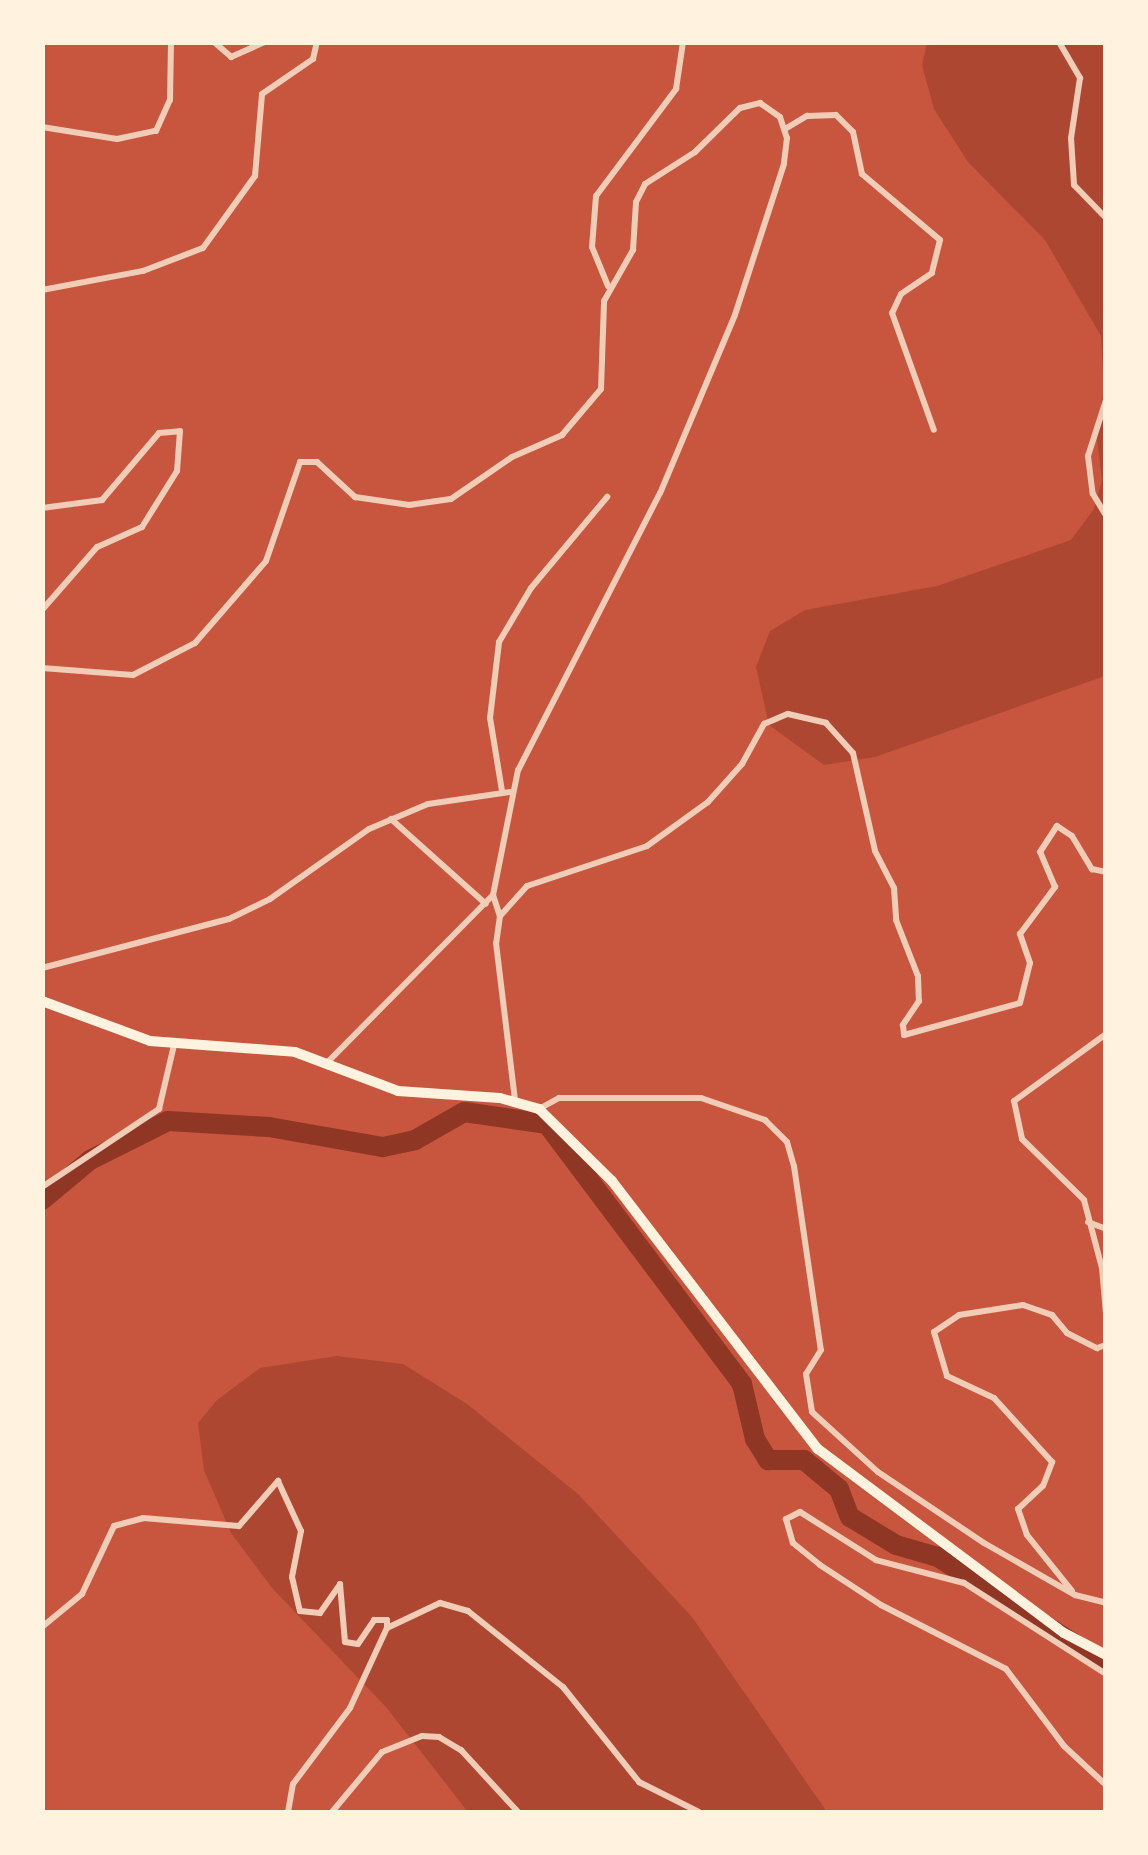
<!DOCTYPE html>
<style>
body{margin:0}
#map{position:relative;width:1148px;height:1855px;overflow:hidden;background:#c8553d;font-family:Figtree,sans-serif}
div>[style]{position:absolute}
.green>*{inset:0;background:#ae4732}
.river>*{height:20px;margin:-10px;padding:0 10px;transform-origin:10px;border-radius:10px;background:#8f3625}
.minor>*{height:6px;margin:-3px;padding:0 3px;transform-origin:3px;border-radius:3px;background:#f1ccb7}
.trunk>*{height:10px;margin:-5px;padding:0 5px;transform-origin:5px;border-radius:5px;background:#fff3e0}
span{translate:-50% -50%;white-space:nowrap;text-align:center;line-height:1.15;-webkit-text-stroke:9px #fff3e0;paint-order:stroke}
.frame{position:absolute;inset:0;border:45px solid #fff3e0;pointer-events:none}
</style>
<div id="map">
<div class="green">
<i style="clip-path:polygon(927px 43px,1105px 43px,1105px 676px,875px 757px,824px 765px,769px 725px,756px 667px,770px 631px,805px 610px,937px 586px,1071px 540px,1094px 509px,1102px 480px,1096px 430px,1104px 390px,1101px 336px,1045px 240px,968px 162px,934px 109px,922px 65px)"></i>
<i style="clip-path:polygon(337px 1356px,403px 1364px,467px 1404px,578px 1494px,692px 1617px,827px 1812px,468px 1812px,386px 1707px,272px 1588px,231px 1533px,204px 1470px,198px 1423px,217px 1400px,260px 1368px)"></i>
</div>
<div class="river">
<i style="left:42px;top:1200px;width:62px;rotate:-39.8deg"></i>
<i style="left:90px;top:1160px;width:87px;rotate:-26.6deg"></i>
<i style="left:168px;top:1121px;width:101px;rotate:3.4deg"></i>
<i style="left:269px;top:1127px;width:116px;rotate:10deg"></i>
<i style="left:383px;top:1147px;width:33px;rotate:-12deg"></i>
<i style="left:415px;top:1140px;width:56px;rotate:-29.7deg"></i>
<i style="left:464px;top:1112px;width:84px;rotate:8.2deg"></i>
<i style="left:547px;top:1124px;width:325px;rotate:53.1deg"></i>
<i style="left:742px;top:1384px;width:57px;rotate:76.7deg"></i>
<i style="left:755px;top:1439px;width:25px;rotate:58deg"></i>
<i style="left:768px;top:1460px;width:36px"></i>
<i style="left:804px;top:1460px;width:45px;rotate:39.6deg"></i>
<i style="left:839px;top:1489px;width:30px;rotate:69deg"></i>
<i style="left:850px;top:1517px;width:54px;rotate:31.3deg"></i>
<i style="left:896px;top:1545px;width:44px;rotate:15.9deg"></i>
<i style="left:938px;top:1557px;width:199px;rotate:32.5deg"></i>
</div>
<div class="minor">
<i style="left:214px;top:42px;width:23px;rotate:41deg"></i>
<i style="left:231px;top:57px;width:36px;rotate:-24deg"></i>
<i style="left:1059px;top:42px;width:42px;rotate:59.7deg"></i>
<i style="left:1080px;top:78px;width:61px;rotate:98.5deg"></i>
<i style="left:1071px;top:138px;width:47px;rotate:86.3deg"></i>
<i style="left:1074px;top:185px;width:46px;rotate:45.9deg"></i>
<i style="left:42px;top:127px;width:76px;rotate:9.1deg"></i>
<i style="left:117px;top:139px;width:40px;rotate:-12deg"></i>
<i style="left:156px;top:131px;width:34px;rotate:-66deg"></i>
<i style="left:170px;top:100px;width:58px;rotate:-89deg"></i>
<i style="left:785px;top:129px;width:26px;rotate:-31deg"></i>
<i style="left:807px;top:116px;width:29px;rotate:-2deg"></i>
<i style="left:836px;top:115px;width:24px;rotate:45deg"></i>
<i style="left:853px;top:132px;width:43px;rotate:77.9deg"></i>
<i style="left:862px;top:174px;width:102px;rotate:40.2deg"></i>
<i style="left:940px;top:240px;width:34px;rotate:104deg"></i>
<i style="left:932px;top:273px;width:37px;rotate:146deg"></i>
<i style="left:901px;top:294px;width:21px;rotate:115deg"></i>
<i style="left:892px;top:313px;width:124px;rotate:70.3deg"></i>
<i style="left:608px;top:286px;width:42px;rotate:-112.3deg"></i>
<i style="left:592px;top:247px;width:51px;rotate:-85.5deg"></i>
<i style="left:596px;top:196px;width:134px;rotate:-53.2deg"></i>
<i style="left:676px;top:89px;width:48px;rotate:-81.5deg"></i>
<i style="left:42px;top:290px;width:103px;rotate:-10.7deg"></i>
<i style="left:143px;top:271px;width:64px;rotate:-21deg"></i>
<i style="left:203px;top:248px;width:89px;rotate:-54.2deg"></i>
<i style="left:255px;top:176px;width:82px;rotate:-85.1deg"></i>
<i style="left:262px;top:94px;width:62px;rotate:-34.5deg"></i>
<i style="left:313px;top:59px;width:17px;rotate:-77deg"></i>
<i style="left:1106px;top:400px;width:59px;rotate:107.8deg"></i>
<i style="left:1088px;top:456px;width:38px;rotate:83deg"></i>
<i style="left:1093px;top:494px;width:26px;rotate:59deg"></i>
<i style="left:42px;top:508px;width:61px;rotate:-7.6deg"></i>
<i style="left:102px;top:500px;width:88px;rotate:-49.6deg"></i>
<i style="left:159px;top:433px;width:21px;rotate:-5deg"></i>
<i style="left:180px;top:431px;width:40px;rotate:94.3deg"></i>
<i style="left:177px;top:471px;width:66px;rotate:122deg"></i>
<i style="left:142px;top:527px;width:49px;rotate:156deg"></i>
<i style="left:97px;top:547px;width:84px;rotate:131.1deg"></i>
<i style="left:42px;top:668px;width:91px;rotate:4.4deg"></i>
<i style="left:133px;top:675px;width:70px;rotate:-27.3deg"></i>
<i style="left:195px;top:643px;width:108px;rotate:-49.1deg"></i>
<i style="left:266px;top:561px;width:105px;rotate:-71deg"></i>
<i style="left:300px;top:462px;width:17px"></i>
<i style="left:317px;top:462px;width:52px;rotate:42.6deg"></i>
<i style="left:355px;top:497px;width:55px;rotate:8.4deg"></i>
<i style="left:409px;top:505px;width:42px;rotate:-8.1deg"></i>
<i style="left:451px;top:499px;width:74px;rotate:-34.5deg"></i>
<i style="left:512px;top:457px;width:55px;rotate:-23.7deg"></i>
<i style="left:562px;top:435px;width:60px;rotate:-49.7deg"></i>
<i style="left:601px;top:389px;width:88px;rotate:-88deg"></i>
<i style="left:604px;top:301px;width:59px;rotate:-60.4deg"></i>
<i style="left:633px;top:250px;width:48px;rotate:-86.4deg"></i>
<i style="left:636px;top:202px;width:20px;rotate:-63deg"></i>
<i style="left:645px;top:184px;width:59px;rotate:-32.6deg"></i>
<i style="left:695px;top:152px;width:63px;rotate:-44.4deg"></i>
<i style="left:740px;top:108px;width:21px;rotate:-14deg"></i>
<i style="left:760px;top:103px;width:24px;rotate:35deg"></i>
<i style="left:780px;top:117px;width:22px;rotate:72deg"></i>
<i style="left:787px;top:138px;width:26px;rotate:97deg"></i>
<i style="left:784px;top:164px;width:159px;rotate:108deg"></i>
<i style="left:735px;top:315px;width:193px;rotate:112.8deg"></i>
<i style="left:660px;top:493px;width:311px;rotate:117.1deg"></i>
<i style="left:518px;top:770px;width:127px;rotate:101.3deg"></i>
<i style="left:493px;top:895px;width:239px;rotate:134.7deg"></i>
<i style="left:502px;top:791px;width:74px;rotate:-99.3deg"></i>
<i style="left:490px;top:718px;width:77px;rotate:-83.2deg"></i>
<i style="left:499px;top:642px;width:63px;rotate:-59.3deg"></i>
<i style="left:531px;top:588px;width:119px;rotate:-50.1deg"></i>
<i style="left:391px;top:819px;width:127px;rotate:41.8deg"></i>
<i style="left:493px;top:895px;width:22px;rotate:72deg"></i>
<i style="left:500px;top:916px;width:27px;rotate:98deg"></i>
<i style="left:496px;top:943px;width:159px;rotate:83.1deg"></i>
<i style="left:500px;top:916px;width:40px;rotate:-48deg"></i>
<i style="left:527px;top:886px;width:126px;rotate:-18.4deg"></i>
<i style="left:647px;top:846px;width:75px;rotate:-35.8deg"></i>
<i style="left:708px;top:802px;width:51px;rotate:-48.2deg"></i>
<i style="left:742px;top:764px;width:46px;rotate:-61.2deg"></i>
<i style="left:764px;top:724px;width:26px;rotate:-23deg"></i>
<i style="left:788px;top:714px;width:39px;rotate:13deg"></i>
<i style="left:826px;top:723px;width:40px;rotate:48deg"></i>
<i style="left:853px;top:753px;width:100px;rotate:77.3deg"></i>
<i style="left:875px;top:851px;width:42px;rotate:62.8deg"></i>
<i style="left:894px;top:888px;width:32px;rotate:86deg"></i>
<i style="left:896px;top:920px;width:60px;rotate:68.6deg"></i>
<i style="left:918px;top:976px;width:25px;rotate:88deg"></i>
<i style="left:919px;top:1001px;width:29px;rotate:124deg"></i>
<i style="left:903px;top:1025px;width:10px;rotate:84deg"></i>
<i style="left:904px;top:1035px;width:120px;rotate:-15.4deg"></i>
<i style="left:1020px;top:1003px;width:41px;rotate:-76deg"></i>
<i style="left:1030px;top:963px;width:31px;rotate:-109deg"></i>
<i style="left:1020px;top:934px;width:59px;rotate:-53.3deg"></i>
<i style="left:1055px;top:887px;width:38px;rotate:-113deg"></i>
<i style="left:1040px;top:852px;width:31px;rotate:-57deg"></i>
<i style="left:1057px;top:826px;width:18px;rotate:34deg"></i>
<i style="left:1072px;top:836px;width:39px;rotate:59deg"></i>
<i style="left:1092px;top:869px;width:14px;rotate:12deg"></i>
<i style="left:42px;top:968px;width:193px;rotate:-14.7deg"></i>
<i style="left:229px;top:919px;width:46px;rotate:-26deg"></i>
<i style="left:270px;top:899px;width:121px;rotate:-35.3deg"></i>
<i style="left:369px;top:829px;width:64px;rotate:-23deg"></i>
<i style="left:428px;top:804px;width:83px;rotate:-8.3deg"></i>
<i style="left:1106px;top:1034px;width:114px;rotate:143.9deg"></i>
<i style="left:1014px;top:1101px;width:39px;rotate:78deg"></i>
<i style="left:1022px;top:1139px;width:87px;rotate:44.5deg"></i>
<i style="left:1084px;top:1200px;width:70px;rotate:75.2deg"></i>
<i style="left:1102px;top:1268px;width:46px;rotate:85deg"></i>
<i style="left:539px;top:1109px;width:23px;rotate:-29deg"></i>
<i style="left:559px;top:1098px;width:142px"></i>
<i style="left:701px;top:1098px;width:68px;rotate:19deg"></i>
<i style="left:765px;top:1120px;width:31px;rotate:45deg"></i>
<i style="left:787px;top:1142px;width:25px;rotate:74deg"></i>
<i style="left:794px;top:1166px;width:186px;rotate:81.7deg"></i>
<i style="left:821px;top:1350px;width:28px;rotate:122deg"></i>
<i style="left:806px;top:1374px;width:38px;rotate:81deg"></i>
<i style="left:812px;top:1412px;width:89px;rotate:42.3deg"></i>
<i style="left:878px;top:1472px;width:128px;rotate:33.8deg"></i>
<i style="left:984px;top:1543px;width:105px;rotate:29.7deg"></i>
<i style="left:1075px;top:1595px;width:32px;rotate:14deg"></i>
<i style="left:42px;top:1187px;width:141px;rotate:-33.7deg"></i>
<i style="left:159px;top:1109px;width:66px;rotate:-76.8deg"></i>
<i style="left:1088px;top:1222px;width:19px;rotate:21deg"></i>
<i style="left:1072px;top:1591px;width:72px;rotate:-128.8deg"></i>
<i style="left:1027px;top:1535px;width:28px;rotate:-109deg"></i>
<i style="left:1018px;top:1509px;width:34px;rotate:-43deg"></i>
<i style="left:1043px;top:1486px;width:26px;rotate:-69deg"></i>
<i style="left:1052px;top:1462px;width:86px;rotate:-132.2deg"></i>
<i style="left:994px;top:1398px;width:52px;rotate:-154.9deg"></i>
<i style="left:947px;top:1376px;width:46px;rotate:-106.5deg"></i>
<i style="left:934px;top:1332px;width:30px;rotate:-34deg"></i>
<i style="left:959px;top:1315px;width:65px;rotate:-8.9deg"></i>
<i style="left:1023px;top:1305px;width:31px;rotate:19deg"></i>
<i style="left:1052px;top:1315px;width:23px;rotate:50deg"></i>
<i style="left:1067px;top:1333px;width:34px;rotate:27deg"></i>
<i style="left:1097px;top:1348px;width:9px;rotate:-18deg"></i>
<i style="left:42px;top:1627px;width:52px;rotate:-39.5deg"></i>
<i style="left:82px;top:1594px;width:75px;rotate:-64.8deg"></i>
<i style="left:114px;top:1526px;width:30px;rotate:-15deg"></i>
<i style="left:143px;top:1518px;width:96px;rotate:4.8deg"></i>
<i style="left:239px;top:1526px;width:60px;rotate:-49.1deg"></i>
<i style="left:278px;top:1481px;width:55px;rotate:65.3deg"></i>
<i style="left:301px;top:1531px;width:47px;rotate:101.1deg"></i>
<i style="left:292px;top:1577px;width:35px;rotate:77deg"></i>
<i style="left:300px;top:1611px;width:20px;rotate:6deg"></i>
<i style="left:320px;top:1613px;width:35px;rotate:-55deg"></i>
<i style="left:340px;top:1584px;width:58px;rotate:85.1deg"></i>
<i style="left:345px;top:1642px;width:13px;rotate:9deg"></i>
<i style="left:358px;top:1644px;width:29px;rotate:-56deg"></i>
<i style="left:374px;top:1620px;width:13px"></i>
<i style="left:387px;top:1620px;width:8px;rotate:90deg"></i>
<i style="left:1106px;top:1674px;width:169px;rotate:-147.3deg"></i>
<i style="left:964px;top:1583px;width:91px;rotate:-165.4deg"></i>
<i style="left:876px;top:1560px;width:90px;rotate:-147.7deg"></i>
<i style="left:800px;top:1512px;width:16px;rotate:153deg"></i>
<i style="left:786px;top:1519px;width:25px;rotate:74deg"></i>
<i style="left:793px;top:1543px;width:35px;rotate:39deg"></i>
<i style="left:820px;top:1565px;width:73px;rotate:33.3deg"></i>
<i style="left:881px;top:1605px;width:140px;rotate:27.1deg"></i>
<i style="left:1006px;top:1669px;width:96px;rotate:53deg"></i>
<i style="left:1064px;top:1746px;width:57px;rotate:42.9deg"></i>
<i style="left:288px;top:1812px;width:28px;rotate:-80deg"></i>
<i style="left:293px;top:1784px;width:95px;rotate:-53.1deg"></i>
<i style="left:350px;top:1708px;width:88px;rotate:-65.2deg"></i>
<i style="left:387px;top:1628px;width:59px;rotate:-25.3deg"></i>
<i style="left:440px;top:1603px;width:29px;rotate:16deg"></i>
<i style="left:468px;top:1611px;width:122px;rotate:38.7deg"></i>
<i style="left:563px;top:1687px;width:122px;rotate:51.3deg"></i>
<i style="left:639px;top:1782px;width:67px;rotate:26.6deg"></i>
<i style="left:332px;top:1812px;width:78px;rotate:-50.2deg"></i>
<i style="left:382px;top:1752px;width:43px;rotate:-21.8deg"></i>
<i style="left:422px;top:1736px;width:17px;rotate:3deg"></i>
<i style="left:439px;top:1737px;width:26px;rotate:31deg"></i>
<i style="left:461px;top:1750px;width:84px;rotate:47.4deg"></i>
</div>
<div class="trunk">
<i style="left:42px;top:1001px;width:115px;rotate:20.3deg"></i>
<i style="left:150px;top:1041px;width:145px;rotate:4.3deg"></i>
<i style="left:295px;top:1052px;width:110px;rotate:20.7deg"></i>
<i style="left:398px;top:1091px;width:102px;rotate:3.9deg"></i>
<i style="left:500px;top:1098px;width:41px;rotate:15.8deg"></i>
<i style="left:539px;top:1109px;width:103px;rotate:44.6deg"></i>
<i style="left:612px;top:1181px;width:338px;rotate:52.5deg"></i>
<i style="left:818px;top:1449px;width:307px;rotate:36.8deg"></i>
<i style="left:1064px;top:1633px;width:47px;rotate:27.6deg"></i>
</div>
<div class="frame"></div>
</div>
